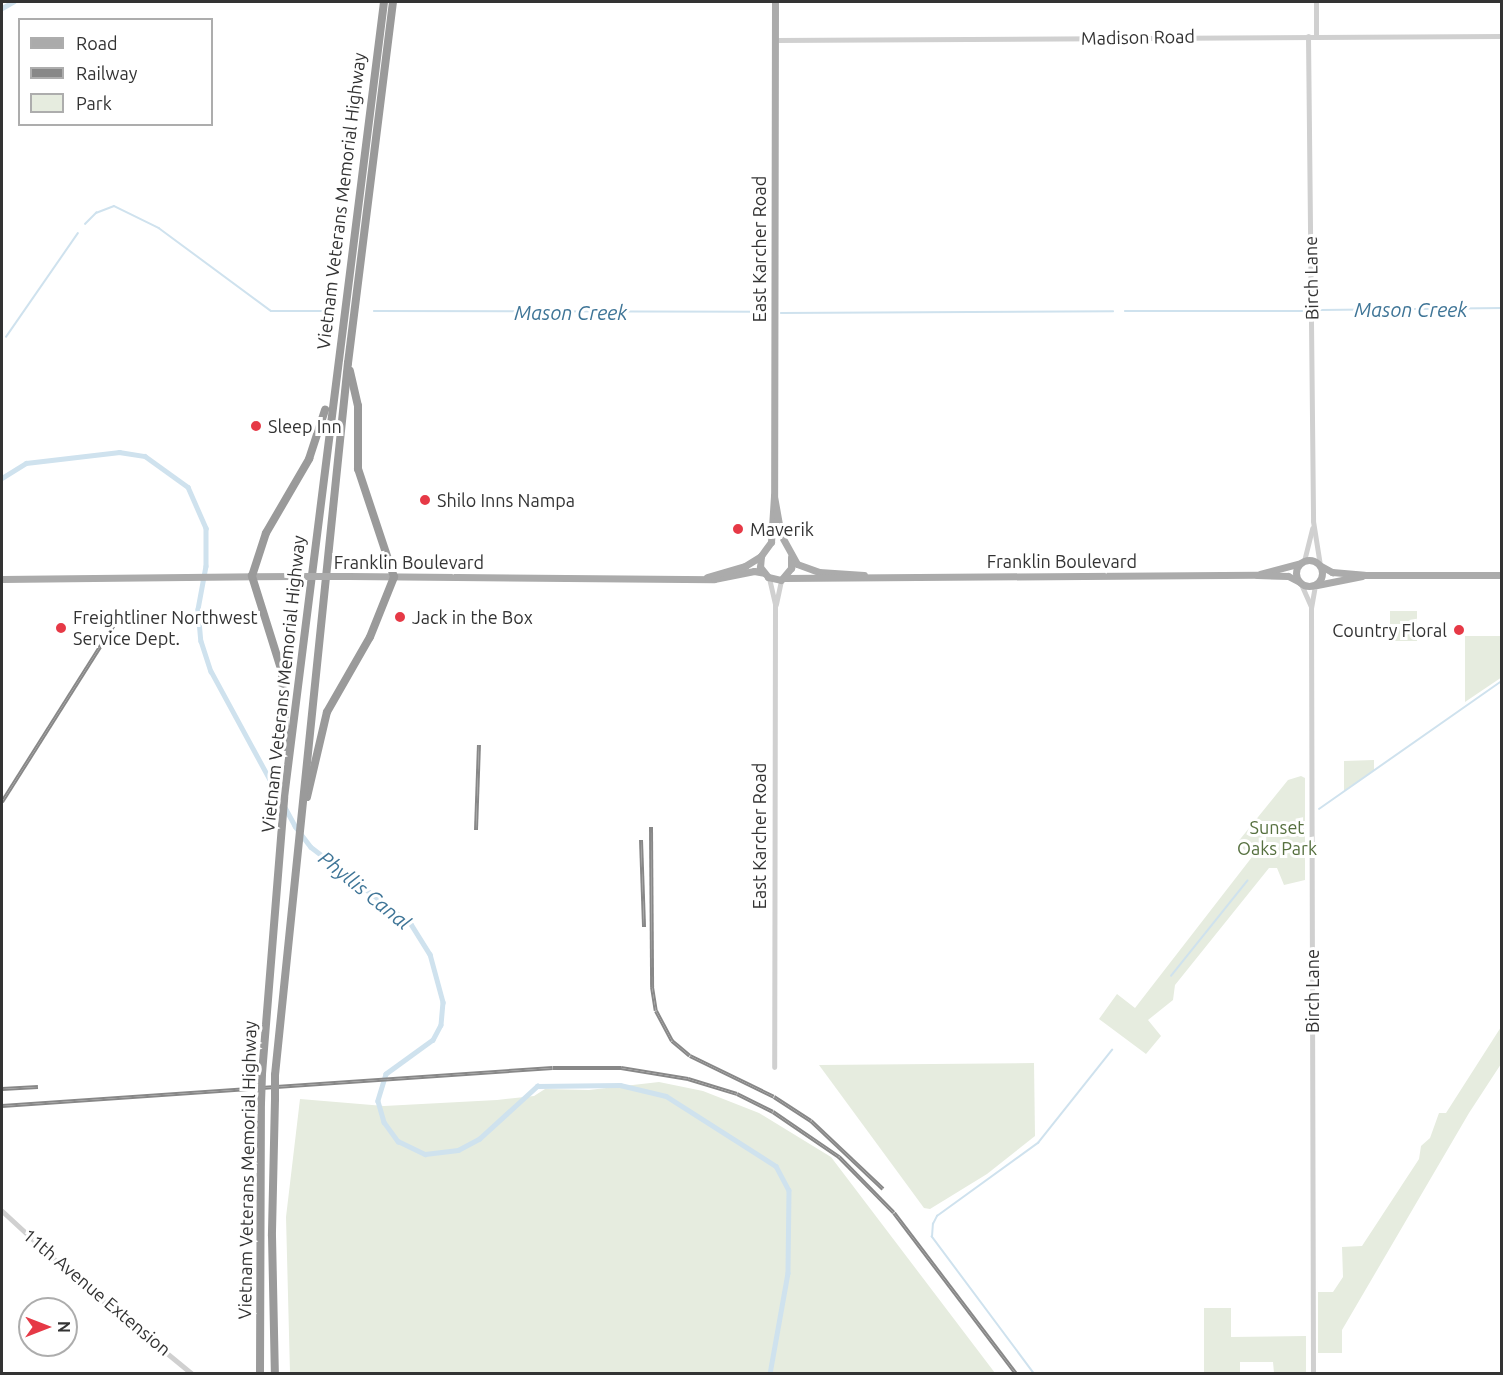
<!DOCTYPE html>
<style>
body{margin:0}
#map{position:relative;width:1503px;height:1375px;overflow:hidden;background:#fff;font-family:Ubuntu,sans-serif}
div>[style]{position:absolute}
.green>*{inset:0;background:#e6ecdf;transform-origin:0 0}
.stream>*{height:1.5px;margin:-0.75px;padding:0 0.75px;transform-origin:0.75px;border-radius:0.75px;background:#cfe2ee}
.canal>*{height:4.5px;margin:-2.25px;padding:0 2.25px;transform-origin:2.25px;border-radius:2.25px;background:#cfe2ee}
.minor>*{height:5px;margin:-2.5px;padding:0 2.5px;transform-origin:2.5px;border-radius:2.5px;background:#d0d0d0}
.major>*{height:7px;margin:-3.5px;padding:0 3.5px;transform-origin:3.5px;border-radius:3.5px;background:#ababab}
.major>.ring{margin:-3.5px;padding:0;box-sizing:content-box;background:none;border:7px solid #ababab;border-radius:50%}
.highway>*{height:8px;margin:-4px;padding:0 4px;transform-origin:4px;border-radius:4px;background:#9a9a9a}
.rail>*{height:4px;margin-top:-2px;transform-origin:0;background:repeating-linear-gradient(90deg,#fff 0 4.5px,#888 0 9px);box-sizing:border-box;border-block:2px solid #888}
.major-bridge>*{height:7px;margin:-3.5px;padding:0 3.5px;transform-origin:3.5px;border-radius:3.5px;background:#ababab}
.highway-bridge>*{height:8px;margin:-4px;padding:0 4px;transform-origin:4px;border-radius:4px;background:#9a9a9a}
.dots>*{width:16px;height:16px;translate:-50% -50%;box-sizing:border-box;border:3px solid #fff;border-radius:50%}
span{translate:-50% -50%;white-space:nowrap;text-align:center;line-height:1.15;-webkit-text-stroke:6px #fff;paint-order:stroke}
.street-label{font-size:18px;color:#333}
.poi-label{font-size:18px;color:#333}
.left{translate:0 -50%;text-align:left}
.right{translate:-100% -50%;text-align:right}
.park-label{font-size:18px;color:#56703f}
.water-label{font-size:20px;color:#3f7597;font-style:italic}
.frame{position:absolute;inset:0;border:3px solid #333;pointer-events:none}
.legend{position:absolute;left:18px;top:18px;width:195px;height:108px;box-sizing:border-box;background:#fff;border:2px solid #adadad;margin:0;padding:8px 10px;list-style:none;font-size:18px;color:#333}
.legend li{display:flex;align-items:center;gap:12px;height:30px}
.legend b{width:30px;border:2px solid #adadad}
.north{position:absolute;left:18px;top:1297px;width:60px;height:60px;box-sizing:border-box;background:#fff;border:2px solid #adadad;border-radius:50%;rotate:90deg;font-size:16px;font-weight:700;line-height:24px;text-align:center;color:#333}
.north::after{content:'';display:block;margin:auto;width:21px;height:27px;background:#e63946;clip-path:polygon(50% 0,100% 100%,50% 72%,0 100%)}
</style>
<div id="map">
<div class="green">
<i style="left:1390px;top:611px;width:27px;height:30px"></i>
<i style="clip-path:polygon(1465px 636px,1501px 636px,1502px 677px,1465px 702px)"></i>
<i style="clip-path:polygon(1374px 760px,1374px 770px,1344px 791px,1344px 761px)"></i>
<i style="clip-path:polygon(1301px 776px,1305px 778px,1305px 880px,1284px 885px,1277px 868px,1269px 868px,1175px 985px,1173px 1000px,1148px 1020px,1161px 1036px,1146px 1054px,1099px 1019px,1117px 994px,1135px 1008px,1252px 857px,1237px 843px,1288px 780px)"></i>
<i style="clip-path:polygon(1501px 1027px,1501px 1064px,1469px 1113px,1342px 1330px,1342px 1353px,1318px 1353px,1318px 1292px,1333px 1292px,1343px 1277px,1342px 1247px,1362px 1246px,1419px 1159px,1421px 1146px,1430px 1138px,1439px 1113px,1446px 1113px)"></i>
<i style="clip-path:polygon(1034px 1063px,1035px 1136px,987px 1174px,930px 1209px,924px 1208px,819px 1065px)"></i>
<i style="clip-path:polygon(659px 1082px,703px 1091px,759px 1113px,831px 1157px,995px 1373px,290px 1373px,286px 1217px,300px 1099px,384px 1106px,497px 1100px,534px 1096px,545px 1089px,589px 1090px)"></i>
<i style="clip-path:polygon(1204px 1308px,1231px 1308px,1231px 1337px,1306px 1336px,1306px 1373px,1274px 1373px,1273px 1362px,1240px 1362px,1240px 1373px,1204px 1373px)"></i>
</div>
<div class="stream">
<i style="left:85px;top:224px;width:16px;rotate:-45deg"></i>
<i style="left:96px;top:213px;width:19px;rotate:-21deg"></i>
<i style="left:114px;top:206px;width:50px;rotate:26.1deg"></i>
<i style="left:159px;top:228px;width:139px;rotate:36.5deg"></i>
<i style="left:271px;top:311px;width:58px"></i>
<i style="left:1321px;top:310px;width:181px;rotate:-0.6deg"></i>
<i style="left:374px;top:311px;width:394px;rotate:0.1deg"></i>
<i style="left:1125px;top:311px;width:177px"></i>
<i style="left:781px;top:313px;width:332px;rotate:-0.3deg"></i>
<i style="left:6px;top:337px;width:126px;rotate:-55.3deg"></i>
<i style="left:1319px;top:809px;width:223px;rotate:-35deg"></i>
<i style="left:1171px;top:976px;width:122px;rotate:-51.3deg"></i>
<i style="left:1034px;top:1374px;width:171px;rotate:-126.7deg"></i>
<i style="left:932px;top:1237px;width:13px;rotate:-86deg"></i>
<i style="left:933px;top:1224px;width:9px;rotate:-63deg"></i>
<i style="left:937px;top:1216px;width:125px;rotate:-35.9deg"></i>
<i style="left:1038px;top:1143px;width:119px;rotate:-51.5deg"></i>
</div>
<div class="canal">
<i style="left:2px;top:8px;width:13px;rotate:-29deg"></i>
<i style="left:2px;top:478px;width:28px;rotate:-32deg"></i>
<i style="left:26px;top:463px;width:94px;rotate:-6.7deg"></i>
<i style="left:119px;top:452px;width:26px;rotate:9deg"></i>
<i style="left:145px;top:456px;width:53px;rotate:35.8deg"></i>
<i style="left:188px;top:487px;width:45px;rotate:66.3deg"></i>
<i style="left:206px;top:528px;width:38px;rotate:90deg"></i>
<i style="left:206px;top:566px;width:44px;rotate:100.5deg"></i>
<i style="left:198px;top:609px;width:32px;rotate:85deg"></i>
<i style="left:201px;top:641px;width:32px;rotate:72deg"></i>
<i style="left:211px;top:671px;width:176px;rotate:61.5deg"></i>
<i style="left:295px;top:826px;width:26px;rotate:53deg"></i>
<i style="left:311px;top:847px;width:126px;rotate:37.6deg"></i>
<i style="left:411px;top:924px;width:36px;rotate:58deg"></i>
<i style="left:430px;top:954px;width:50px;rotate:74.8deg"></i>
<i style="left:443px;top:1002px;width:23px;rotate:95deg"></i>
<i style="left:441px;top:1025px;width:17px;rotate:118deg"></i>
<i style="left:433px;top:1040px;width:58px;rotate:144.1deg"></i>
<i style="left:386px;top:1074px;width:28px;rotate:107deg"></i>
<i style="left:378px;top:1101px;width:22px;rotate:74deg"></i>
<i style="left:384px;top:1122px;width:24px;rotate:54deg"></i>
<i style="left:398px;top:1141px;width:30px;rotate:26deg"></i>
<i style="left:425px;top:1154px;width:33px;rotate:-7deg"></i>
<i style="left:458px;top:1150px;width:24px;rotate:-28deg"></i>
<i style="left:479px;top:1139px;width:79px;rotate:-42.4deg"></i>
<i style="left:537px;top:1086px;width:83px;rotate:-0.7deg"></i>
<i style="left:620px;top:1085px;width:47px;rotate:13.4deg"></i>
<i style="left:666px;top:1096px;width:130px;rotate:32.5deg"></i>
<i style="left:776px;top:1166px;width:27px;rotate:62deg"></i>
<i style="left:789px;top:1190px;width:83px;rotate:90.7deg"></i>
<i style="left:788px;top:1273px;width:103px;rotate:100.1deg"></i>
</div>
<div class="minor">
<i style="left:1316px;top:2px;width:34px;rotate:90deg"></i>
<i style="left:1308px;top:36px;width:485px;rotate:89.4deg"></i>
<i style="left:1313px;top:521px;width:45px;rotate:81deg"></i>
<i style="left:775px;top:40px;width:727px;rotate:-0.32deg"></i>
<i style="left:1304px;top:561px;width:34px;rotate:-76deg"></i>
<i style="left:769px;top:578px;width:28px;rotate:77deg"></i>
<i style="left:775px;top:605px;width:462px;rotate:90.1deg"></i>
<i style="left:1301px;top:584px;width:24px;rotate:66deg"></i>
<i style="left:776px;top:604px;width:25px;rotate:-78deg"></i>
<i style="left:2px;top:1211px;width:90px;rotate:42.7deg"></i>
<i style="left:68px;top:1272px;width:161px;rotate:39.4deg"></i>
<i style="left:1313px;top:1374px;width:766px;rotate:-90.15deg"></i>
<i style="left:1311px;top:608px;width:23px;rotate:-80deg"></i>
</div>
<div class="major">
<i style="left:775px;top:2px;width:494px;rotate:90.1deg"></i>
<i style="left:774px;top:496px;width:46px;rotate:93.7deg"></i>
<i style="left:771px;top:542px;width:17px;rotate:126deg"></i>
<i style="left:761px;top:556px;width:11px;rotate:95deg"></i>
<i style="left:760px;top:567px;width:13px;rotate:51deg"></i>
<i style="left:768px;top:577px;width:13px;rotate:13deg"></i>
<i style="left:781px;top:580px;width:16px;rotate:-50deg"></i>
<i style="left:791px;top:568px;width:11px;rotate:-90deg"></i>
<i style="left:774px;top:496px;width:40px;rotate:80deg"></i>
<i style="left:781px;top:535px;width:33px;rotate:61deg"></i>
<i style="left:797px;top:564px;width:23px;rotate:20deg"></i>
<i style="left:819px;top:572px;width:45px;rotate:3.8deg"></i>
<i class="ring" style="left:1296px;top:560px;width:19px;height:19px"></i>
<i style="left:1321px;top:566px;width:13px;rotate:29deg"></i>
<i style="left:1332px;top:572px;width:32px;rotate:5deg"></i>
<i style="left:1364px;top:575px;width:138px"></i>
<i style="left:1260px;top:574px;width:42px;rotate:-15deg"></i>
<i style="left:349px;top:576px;width:365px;rotate:0.5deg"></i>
<i style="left:714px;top:579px;width:41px;rotate:-11.3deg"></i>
<i style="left:754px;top:571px;width:10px;rotate:11deg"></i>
<i style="left:707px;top:577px;width:40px;rotate:-16deg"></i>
<i style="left:745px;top:566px;width:19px;rotate:-32deg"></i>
<i style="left:784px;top:578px;width:473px;rotate:-0.4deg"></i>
<i style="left:1257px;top:575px;width:31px;rotate:2deg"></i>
<i style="left:1288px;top:576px;width:13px;rotate:27deg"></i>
<i style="left:2px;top:579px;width:293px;rotate:-0.6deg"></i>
<i style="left:1317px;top:585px;width:46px;rotate:-11.3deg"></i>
</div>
<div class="highway">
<i style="left:286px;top:747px;width:75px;rotate:-93.1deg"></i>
<i style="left:282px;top:672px;width:101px;rotate:-107.4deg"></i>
<i style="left:252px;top:576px;width:45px;rotate:-72deg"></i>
<i style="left:266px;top:533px;width:86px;rotate:-59.8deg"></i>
<i style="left:309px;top:459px;width:52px;rotate:-71.9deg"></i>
<i style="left:307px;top:797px;width:87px;rotate:-76.8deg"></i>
<i style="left:327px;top:712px;width:86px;rotate:-60.2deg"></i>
<i style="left:370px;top:637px;width:65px;rotate:-68.2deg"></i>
<i style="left:394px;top:577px;width:114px;rotate:-108.4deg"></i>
<i style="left:358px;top:469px;width:63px;rotate:-90deg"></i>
<i style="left:358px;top:406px;width:36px;rotate:-103deg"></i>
<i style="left:262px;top:1074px;width:277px;rotate:-85.4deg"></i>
<i style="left:284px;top:798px;width:802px;rotate:-82.84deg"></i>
<i style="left:275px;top:1075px;width:716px;rotate:-84.15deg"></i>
<i style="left:348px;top:363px;width:364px;rotate:-82.9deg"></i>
<i style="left:275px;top:1099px;width:137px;rotate:91.3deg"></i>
<i style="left:272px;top:1236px;width:138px;rotate:88.8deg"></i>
<i style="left:260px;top:1374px;width:271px;rotate:-89.8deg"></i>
</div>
<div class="rail">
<i style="left:2px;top:802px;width:209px;rotate:-57.7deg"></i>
<i style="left:651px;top:827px;width:160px;rotate:89.6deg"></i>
<i style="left:652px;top:987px;width:24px;rotate:81deg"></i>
<i style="left:656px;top:1011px;width:34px;rotate:62deg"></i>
<i style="left:672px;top:1041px;width:23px;rotate:40deg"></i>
<i style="left:690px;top:1056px;width:93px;rotate:26deg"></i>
<i style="left:774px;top:1097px;width:44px;rotate:33deg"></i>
<i style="left:811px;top:1121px;width:99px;rotate:43.4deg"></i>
<i style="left:476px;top:830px;width:85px;rotate:-88deg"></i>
<i style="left:641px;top:840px;width:87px;rotate:88deg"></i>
<i style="left:2px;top:1089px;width:36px;rotate:-3deg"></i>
<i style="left:2px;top:1106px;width:552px;rotate:-3.95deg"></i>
<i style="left:553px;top:1068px;width:68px"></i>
<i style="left:621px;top:1068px;width:68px;rotate:9.3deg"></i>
<i style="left:688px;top:1079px;width:51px;rotate:17deg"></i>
<i style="left:737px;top:1094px;width:40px;rotate:26.6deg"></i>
<i style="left:773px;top:1112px;width:80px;rotate:34.3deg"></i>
<i style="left:839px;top:1157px;width:78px;rotate:45.5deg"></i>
<i style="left:894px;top:1213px;width:202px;rotate:52.8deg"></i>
</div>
<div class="major-bridge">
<i style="left:295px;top:576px;width:54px"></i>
</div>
<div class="highway-bridge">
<i style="left:275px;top:1099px;width:24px;rotate:-90deg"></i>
<i style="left:261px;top:1103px;width:29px;rotate:-88deg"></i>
</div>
<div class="dots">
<i style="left:256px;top:426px;background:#e63946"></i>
<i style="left:425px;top:500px;background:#e63946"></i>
<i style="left:738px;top:529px;background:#e63946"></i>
<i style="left:400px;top:617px;background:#e63946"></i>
<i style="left:61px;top:628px;background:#e63946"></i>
<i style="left:1459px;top:630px;background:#e63946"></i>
</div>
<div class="street-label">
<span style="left:1138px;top:37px;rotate:-1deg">Madison Road</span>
<span style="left:341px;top:201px;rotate:-83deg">Vietnam Veterans Memorial Highway</span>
<span style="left:759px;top:249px;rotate:-90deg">East Karcher Road</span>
<span style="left:1311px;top:278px;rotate:-91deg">Birch Lane</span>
<span style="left:1062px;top:561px">Franklin Boulevard</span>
<span style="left:409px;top:562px">Franklin Boulevard</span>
<span style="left:283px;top:684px;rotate:-84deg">Vietnam Veterans Memorial Highway</span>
<span style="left:759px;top:836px;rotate:-90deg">East Karcher Road</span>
<span style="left:1312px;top:991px;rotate:-90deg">Birch Lane</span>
<span style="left:247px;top:1170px;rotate:-89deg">Vietnam Veterans Memorial Highway</span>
<span style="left:97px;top:1292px;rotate:40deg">11th Avenue Extension</span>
</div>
<div class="poi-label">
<span class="left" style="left:268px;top:426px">Sleep Inn</span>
<span class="left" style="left:437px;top:500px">Shilo Inns Nampa</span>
<span class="left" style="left:750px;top:529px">Maverik</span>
<span class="left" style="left:412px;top:617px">Jack in the Box</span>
<span class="left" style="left:73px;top:628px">Freightliner Northwest<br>Service Dept.</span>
<span class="right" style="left:1447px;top:630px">Country Floral</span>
</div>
<div class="park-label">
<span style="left:1277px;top:838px">Sunset<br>Oaks Park</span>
</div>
<div class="water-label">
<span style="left:1411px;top:309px">Mason Creek</span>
<span style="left:571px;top:312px">Mason Creek</span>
<span style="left:365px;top:890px;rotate:39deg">Phyllis Canal</span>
</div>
<div class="frame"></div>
<ul class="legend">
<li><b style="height:8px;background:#ababab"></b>Road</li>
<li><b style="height:8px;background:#888"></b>Railway</li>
<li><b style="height:16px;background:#e6ecdf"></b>Park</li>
</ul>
<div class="north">N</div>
</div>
